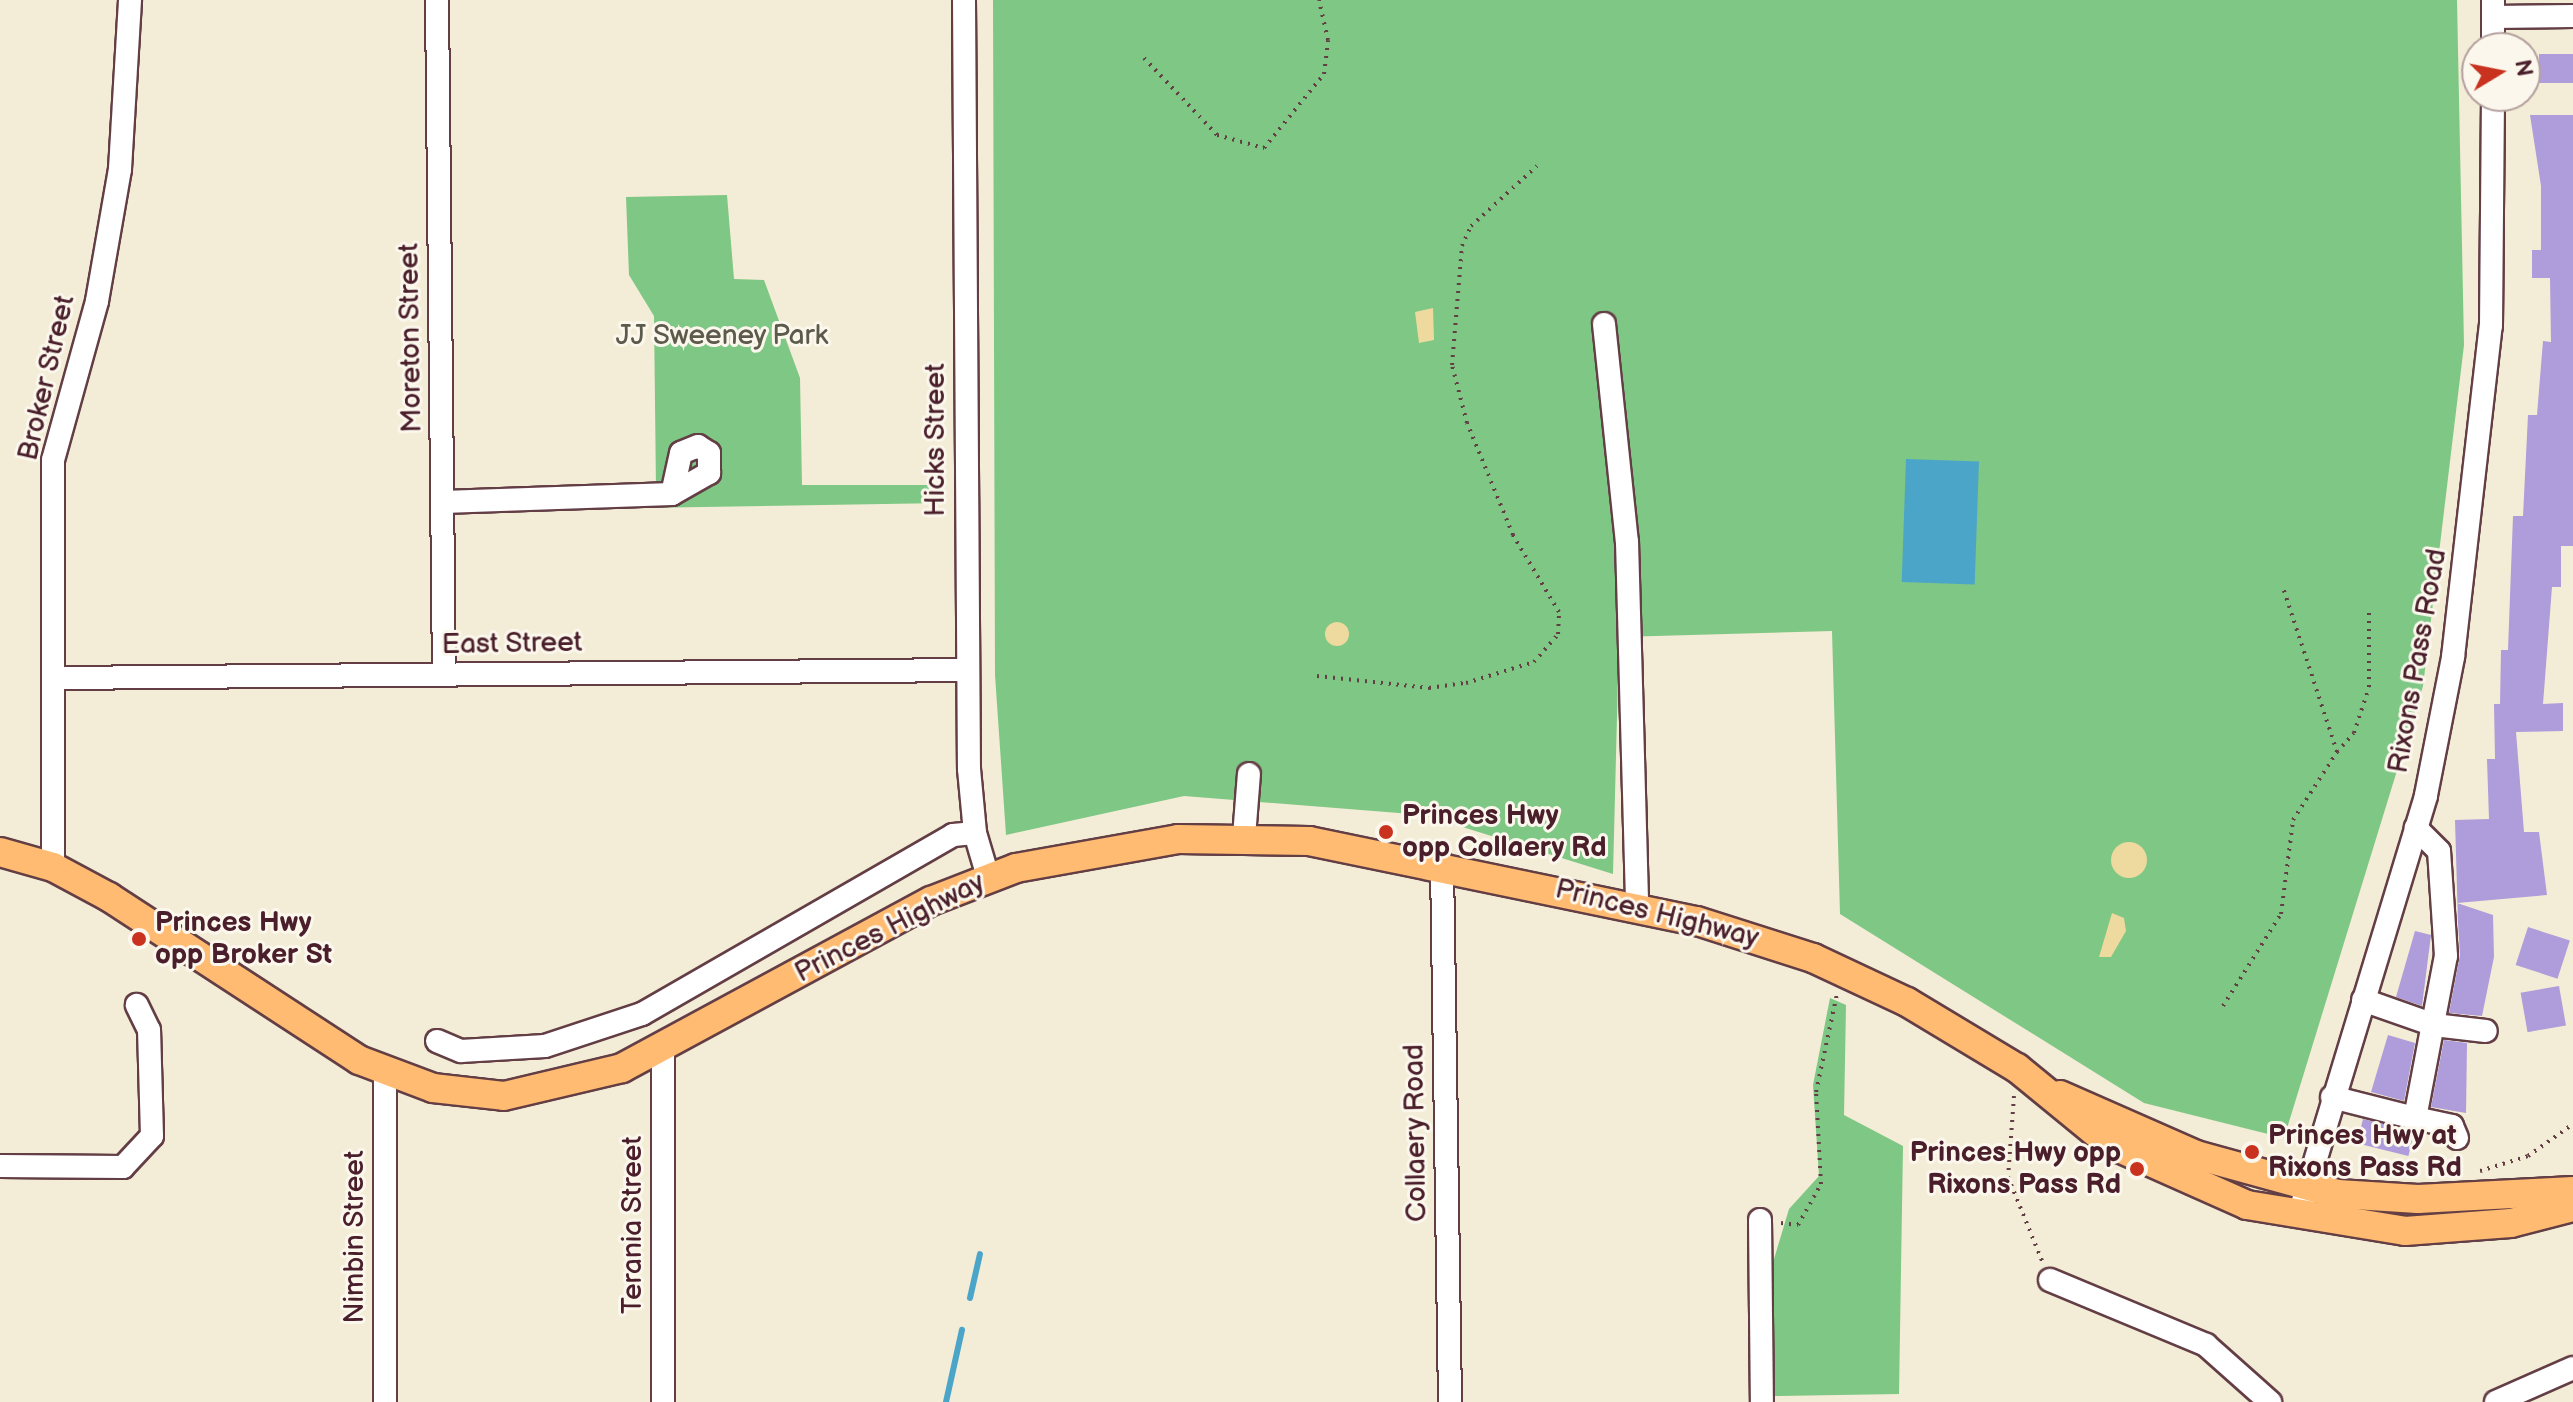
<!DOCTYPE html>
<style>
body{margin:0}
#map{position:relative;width:2573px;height:1402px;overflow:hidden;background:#f3ecd6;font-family:"Balsamiq Sans",sans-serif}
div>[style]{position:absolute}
.green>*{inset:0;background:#7ec784}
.sand>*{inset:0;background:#eeda9e}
.round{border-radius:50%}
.water>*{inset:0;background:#4ba5c9;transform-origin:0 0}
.stream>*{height:6px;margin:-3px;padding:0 3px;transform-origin:3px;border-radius:3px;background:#4ba5c9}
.building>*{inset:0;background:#af9cda;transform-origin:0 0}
.path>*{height:4px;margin-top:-2px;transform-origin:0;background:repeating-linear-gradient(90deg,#633e45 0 2px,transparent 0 8px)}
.roads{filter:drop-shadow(2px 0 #633e45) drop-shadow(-2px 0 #633e45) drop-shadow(0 2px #633e45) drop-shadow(0 -2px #633e45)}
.minor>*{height:22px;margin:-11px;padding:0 11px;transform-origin:11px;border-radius:11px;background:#fff}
.major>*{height:28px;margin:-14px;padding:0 14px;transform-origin:14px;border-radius:14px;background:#ffbb71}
.dots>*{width:22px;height:22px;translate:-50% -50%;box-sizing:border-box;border:4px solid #fbf7ec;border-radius:50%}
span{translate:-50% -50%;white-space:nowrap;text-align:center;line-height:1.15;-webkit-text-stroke:6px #fbf7ec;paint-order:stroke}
.park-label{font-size:28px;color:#5c5a4a}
.street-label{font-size:28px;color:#4a1f2b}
.poi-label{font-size:28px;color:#4a1f2b;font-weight:700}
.left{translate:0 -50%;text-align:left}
.right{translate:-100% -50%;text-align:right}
.north{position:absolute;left:2461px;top:32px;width:80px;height:80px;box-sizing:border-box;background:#fbf7ec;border:2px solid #b4a19f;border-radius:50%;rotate:80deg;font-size:22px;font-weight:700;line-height:32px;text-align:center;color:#4a1f2b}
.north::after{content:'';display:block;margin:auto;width:28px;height:36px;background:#c8321e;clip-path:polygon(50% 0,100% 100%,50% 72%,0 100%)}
</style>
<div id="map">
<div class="green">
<i style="clip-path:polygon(993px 0,2457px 0,2464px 345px,2423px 686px,2284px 1138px,2144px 1103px,1840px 914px,1832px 631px,1619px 637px,1613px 874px,1424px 815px,1184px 796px,1006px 835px,995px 675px)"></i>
<i style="clip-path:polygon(727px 195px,734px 279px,764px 280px,800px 378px,802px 485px,944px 485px,944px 503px,458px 511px,656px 489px,654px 316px,629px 275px,626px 197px)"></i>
<i style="clip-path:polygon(1830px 998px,1846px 1005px,1844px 1115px,1903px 1146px,1899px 1394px,1773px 1396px,1771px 1269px,1789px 1209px,1819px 1176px,1813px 1085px)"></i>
</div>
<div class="sand">
<i style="clip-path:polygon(1433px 308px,1434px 340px,1419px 343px,1415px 312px)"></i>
<i class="round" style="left:1325px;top:622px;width:24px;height:24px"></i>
<i class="round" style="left:2111px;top:842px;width:36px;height:36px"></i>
<i style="clip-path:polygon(2112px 913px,2124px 918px,2126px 931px,2111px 957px,2099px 957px)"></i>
</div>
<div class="water">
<i style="left:1906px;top:459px;width:73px;height:123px;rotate:2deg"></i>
</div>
<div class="stream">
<i style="left:970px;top:1298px;width:45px;rotate:-77.2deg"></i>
<i style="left:946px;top:1402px;width:74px;rotate:-77.5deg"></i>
</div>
<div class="building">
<i style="left:2539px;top:54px;width:34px;height:29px"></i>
<i style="clip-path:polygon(2530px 115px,2573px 115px,2573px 546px,2561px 546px,2561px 587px,2552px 587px,2543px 704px,2563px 703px,2563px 731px,2516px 732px,2524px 832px,2539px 832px,2547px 895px,2457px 903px,2493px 915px,2494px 957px,2482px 1016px,2449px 1013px,2460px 955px,2458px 923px,2455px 820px,2489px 819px,2487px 759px,2495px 759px,2494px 704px,2500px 704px,2501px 650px,2508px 650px,2513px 516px,2523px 516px,2528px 415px,2537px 415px,2543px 341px,2551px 342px,2550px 278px,2532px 278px,2532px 250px,2541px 250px,2541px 186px)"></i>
<i style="left:2528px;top:927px;width:44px;height:40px;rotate:18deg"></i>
<i style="clip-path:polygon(2415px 931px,2431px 935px,2422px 1006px,2396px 997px)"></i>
<i style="left:2559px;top:986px;width:40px;height:39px;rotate:80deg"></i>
<i style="clip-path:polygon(2388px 1035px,2415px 1043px,2404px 1101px,2371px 1092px)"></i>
<i style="clip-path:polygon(2444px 1040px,2467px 1043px,2466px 1113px,2431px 1107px)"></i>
<i style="left:2363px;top:1119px;width:53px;height:25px;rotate:14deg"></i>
</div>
<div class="path">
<i style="left:1144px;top:58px;width:106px;rotate:46.5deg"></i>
<i style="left:1217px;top:135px;width:49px;rotate:15.5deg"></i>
<i style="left:1264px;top:148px;width:95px;rotate:-51deg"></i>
<i style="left:1324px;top:74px;width:34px;rotate:-83deg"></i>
<i style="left:1328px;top:40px;width:41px;rotate:-102.7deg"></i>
<i style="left:1317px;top:676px;width:113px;rotate:6.1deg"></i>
<i style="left:1429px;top:688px;width:37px;rotate:-8deg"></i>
<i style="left:1466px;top:683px;width:71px;rotate:-17.2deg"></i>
<i style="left:1534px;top:662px;width:37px;rotate:-49deg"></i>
<i style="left:1558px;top:634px;width:22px;rotate:-87deg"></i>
<i style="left:1559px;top:612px;width:90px;rotate:-120.9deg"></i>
<i style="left:1513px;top:535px;width:121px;rotate:-112.3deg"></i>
<i style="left:1467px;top:423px;width:60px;rotate:-104.5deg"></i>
<i style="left:1452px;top:365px;width:119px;rotate:-85.2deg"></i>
<i style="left:1462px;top:246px;width:22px;rotate:-66deg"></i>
<i style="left:1471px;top:226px;width:89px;rotate:-42.3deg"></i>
<i style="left:2337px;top:752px;width:25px;rotate:-48deg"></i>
<i style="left:2354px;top:733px;width:48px;rotate:-71.9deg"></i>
<i style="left:2369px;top:687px;width:78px;rotate:-90deg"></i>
<i style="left:2223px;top:1006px;width:109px;rotate:-57.8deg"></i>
<i style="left:2281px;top:914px;width:95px;rotate:-82.7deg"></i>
<i style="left:2293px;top:820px;width:81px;rotate:-57.1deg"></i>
<i style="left:2337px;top:752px;width:173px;rotate:-108.2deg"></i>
<i style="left:2014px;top:1096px;width:81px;rotate:94.2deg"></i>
<i style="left:2008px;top:1177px;width:93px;rotate:67.9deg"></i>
<i style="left:2480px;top:1171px;width:50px;rotate:-17.4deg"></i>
<i style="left:2528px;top:1156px;width:55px;rotate:-35.4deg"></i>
<i style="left:1781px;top:1223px;width:17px;rotate:7deg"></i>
<i style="left:1798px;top:1225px;width:47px;rotate:-60.7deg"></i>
<i style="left:1821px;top:1184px;width:92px;rotate:-93.1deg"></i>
<i style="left:1816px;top:1092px;width:100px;rotate:-77.9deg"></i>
</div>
<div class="roads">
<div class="minor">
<i style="left:437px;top:0;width:675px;rotate:89.41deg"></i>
<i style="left:964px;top:0;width:769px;rotate:89.63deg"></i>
<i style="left:969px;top:769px;width:64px;rotate:84.6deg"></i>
<i style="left:975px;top:833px;width:46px;rotate:73.5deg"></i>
<i style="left:2493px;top:17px;width:80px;rotate:-0.7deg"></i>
<i style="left:2493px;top:48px;width:48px;rotate:-90deg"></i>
<i style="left:1604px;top:324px;width:219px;rotate:84deg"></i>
<i style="left:1627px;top:542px;width:365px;rotate:88.4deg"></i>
<i style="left:443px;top:502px;width:229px;rotate:-2deg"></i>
<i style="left:672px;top:494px;width:43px;rotate:-29.6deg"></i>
<i style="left:709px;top:473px;width:20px;rotate:-90deg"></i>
<i style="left:709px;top:453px;width:13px;rotate:-148deg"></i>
<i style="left:698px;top:446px;width:18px;rotate:158deg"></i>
<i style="left:681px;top:453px;width:42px;rotate:102.4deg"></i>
<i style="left:56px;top:678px;width:912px;rotate:-0.5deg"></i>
<i style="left:1244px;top:837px;width:63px;rotate:-85.5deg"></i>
<i style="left:1442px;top:863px;width:539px;rotate:89.15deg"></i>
<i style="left:53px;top:867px;width:407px;rotate:-90deg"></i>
<i style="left:53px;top:460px;width:165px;rotate:-74.5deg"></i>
<i style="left:97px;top:301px;width:134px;rotate:-80.1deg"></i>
<i style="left:120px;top:169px;width:169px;rotate:-86.6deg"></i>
<i style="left:2363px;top:1000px;width:75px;rotate:19.4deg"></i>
<i style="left:2434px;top:1025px;width:52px;rotate:6.6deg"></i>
<i style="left:437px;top:1041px;width:26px;rotate:23deg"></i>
<i style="left:461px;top:1051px;width:84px;rotate:-3.4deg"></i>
<i style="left:545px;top:1046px;width:102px;rotate:-18.3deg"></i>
<i style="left:642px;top:1014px;width:359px;rotate:-29.9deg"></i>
<i style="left:953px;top:835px;width:22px;rotate:-5deg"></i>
<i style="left:663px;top:1049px;width:353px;rotate:90deg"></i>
<i style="left:385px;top:1071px;width:331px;rotate:90deg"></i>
<i style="left:2332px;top:1097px;width:86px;rotate:14.2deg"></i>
<i style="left:2415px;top:1118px;width:165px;rotate:-79.2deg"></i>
<i style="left:2446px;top:956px;width:105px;rotate:-93.8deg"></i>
<i style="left:2439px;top:851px;width:33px;rotate:-135deg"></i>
<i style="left:2415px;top:1118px;width:38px;rotate:12deg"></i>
<i style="left:2452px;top:1126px;width:13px;rotate:67deg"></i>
<i style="left:0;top:1166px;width:123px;rotate:0.5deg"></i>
<i style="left:123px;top:1167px;width:42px;rotate:-46.9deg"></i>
<i style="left:152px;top:1136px;width:106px;rotate:-91.6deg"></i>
<i style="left:149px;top:1030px;width:28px;rotate:-116deg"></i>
<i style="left:2303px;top:1201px;width:424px;rotate:-73.1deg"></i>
<i style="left:2426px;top:795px;width:141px;rotate:-78.9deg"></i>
<i style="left:2453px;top:657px;width:333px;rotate:-83.5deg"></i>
<i style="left:2491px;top:326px;width:230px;rotate:-89.5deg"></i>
<i style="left:1760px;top:1220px;width:182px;rotate:89.4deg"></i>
<i style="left:2050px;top:1280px;width:169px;rotate:22.6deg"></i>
<i style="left:2206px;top:1345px;width:86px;rotate:41.7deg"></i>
<i style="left:2496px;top:1402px;width:84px;rotate:-23.8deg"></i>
</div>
<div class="major">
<i style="left:0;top:852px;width:55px;rotate:15.8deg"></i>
<i style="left:53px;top:867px;width:64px;rotate:28.2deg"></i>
<i style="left:109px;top:897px;width:298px;rotate:33.1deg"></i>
<i style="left:359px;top:1060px;width:79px;rotate:20.7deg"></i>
<i style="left:433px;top:1088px;width:71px;rotate:6.4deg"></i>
<i style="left:504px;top:1096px;width:121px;rotate:-13.3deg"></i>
<i style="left:622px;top:1068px;width:351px;rotate:-28.4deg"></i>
<i style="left:931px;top:901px;width:91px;rotate:-21.2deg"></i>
<i style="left:1016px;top:868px;width:165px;rotate:-10.1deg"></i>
<i style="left:1178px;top:839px;width:131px;rotate:0.9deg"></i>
<i style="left:1309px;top:841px;width:396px;rotate:11.7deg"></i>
<i style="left:1697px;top:921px;width:122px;rotate:17.7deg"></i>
<i style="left:1813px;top:958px;width:104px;rotate:25.1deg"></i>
<i style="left:1907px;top:1002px;width:128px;rotate:31deg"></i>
<i style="left:2017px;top:1068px;width:120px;rotate:39.3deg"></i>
<i style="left:2110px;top:1144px;width:150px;rotate:24deg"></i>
<i style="left:2247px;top:1205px;width:160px;rotate:9.3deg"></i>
<i style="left:2405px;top:1231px;width:106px;rotate:-4.3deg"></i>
<i style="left:2511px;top:1223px;width:64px;rotate:-14.5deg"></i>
<i style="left:2060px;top:1095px;width:149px;rotate:23.8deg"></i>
<i style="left:2196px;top:1155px;width:147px;rotate:15.4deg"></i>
<i style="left:2338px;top:1194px;width:80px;rotate:3.6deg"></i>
<i style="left:2418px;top:1199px;width:155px;rotate:-3deg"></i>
</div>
</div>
<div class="dots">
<i style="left:1386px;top:832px;background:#c8321e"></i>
<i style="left:139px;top:939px;background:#c8321e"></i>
<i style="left:2252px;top:1152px;background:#c8321e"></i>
<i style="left:2137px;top:1169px;background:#c8321e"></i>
</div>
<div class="park-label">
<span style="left:722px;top:336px">JJ Sweeney Park</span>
</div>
<div class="street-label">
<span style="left:411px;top:338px;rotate:-91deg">Moreton Street</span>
<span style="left:47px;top:378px;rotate:-77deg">Broker Street</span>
<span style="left:936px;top:440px;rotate:-90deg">Hicks Street</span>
<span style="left:512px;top:644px;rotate:-1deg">East Street</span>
<span style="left:2418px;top:661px;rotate:-80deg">Rixons Pass Road</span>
<span style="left:1657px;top:914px;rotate:14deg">Princes Highway</span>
<span style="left:890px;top:928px;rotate:-27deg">Princes Highway</span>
<span style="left:1416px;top:1133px;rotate:-91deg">Collaery Road</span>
<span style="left:633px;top:1225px;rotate:-90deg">Terania Street</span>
<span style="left:355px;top:1237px;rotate:-90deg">Nimbin Street</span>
</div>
<div class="poi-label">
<span class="left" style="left:1402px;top:832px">Princes Hwy<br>opp Collaery Rd</span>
<span class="left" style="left:155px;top:939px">Princes Hwy<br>opp Broker St</span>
<span class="left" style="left:2268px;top:1152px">Princes Hwy at<br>Rixons Pass Rd</span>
<span class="right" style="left:2121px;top:1169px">Princes Hwy opp<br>Rixons Pass Rd</span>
</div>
<div class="north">N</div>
</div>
